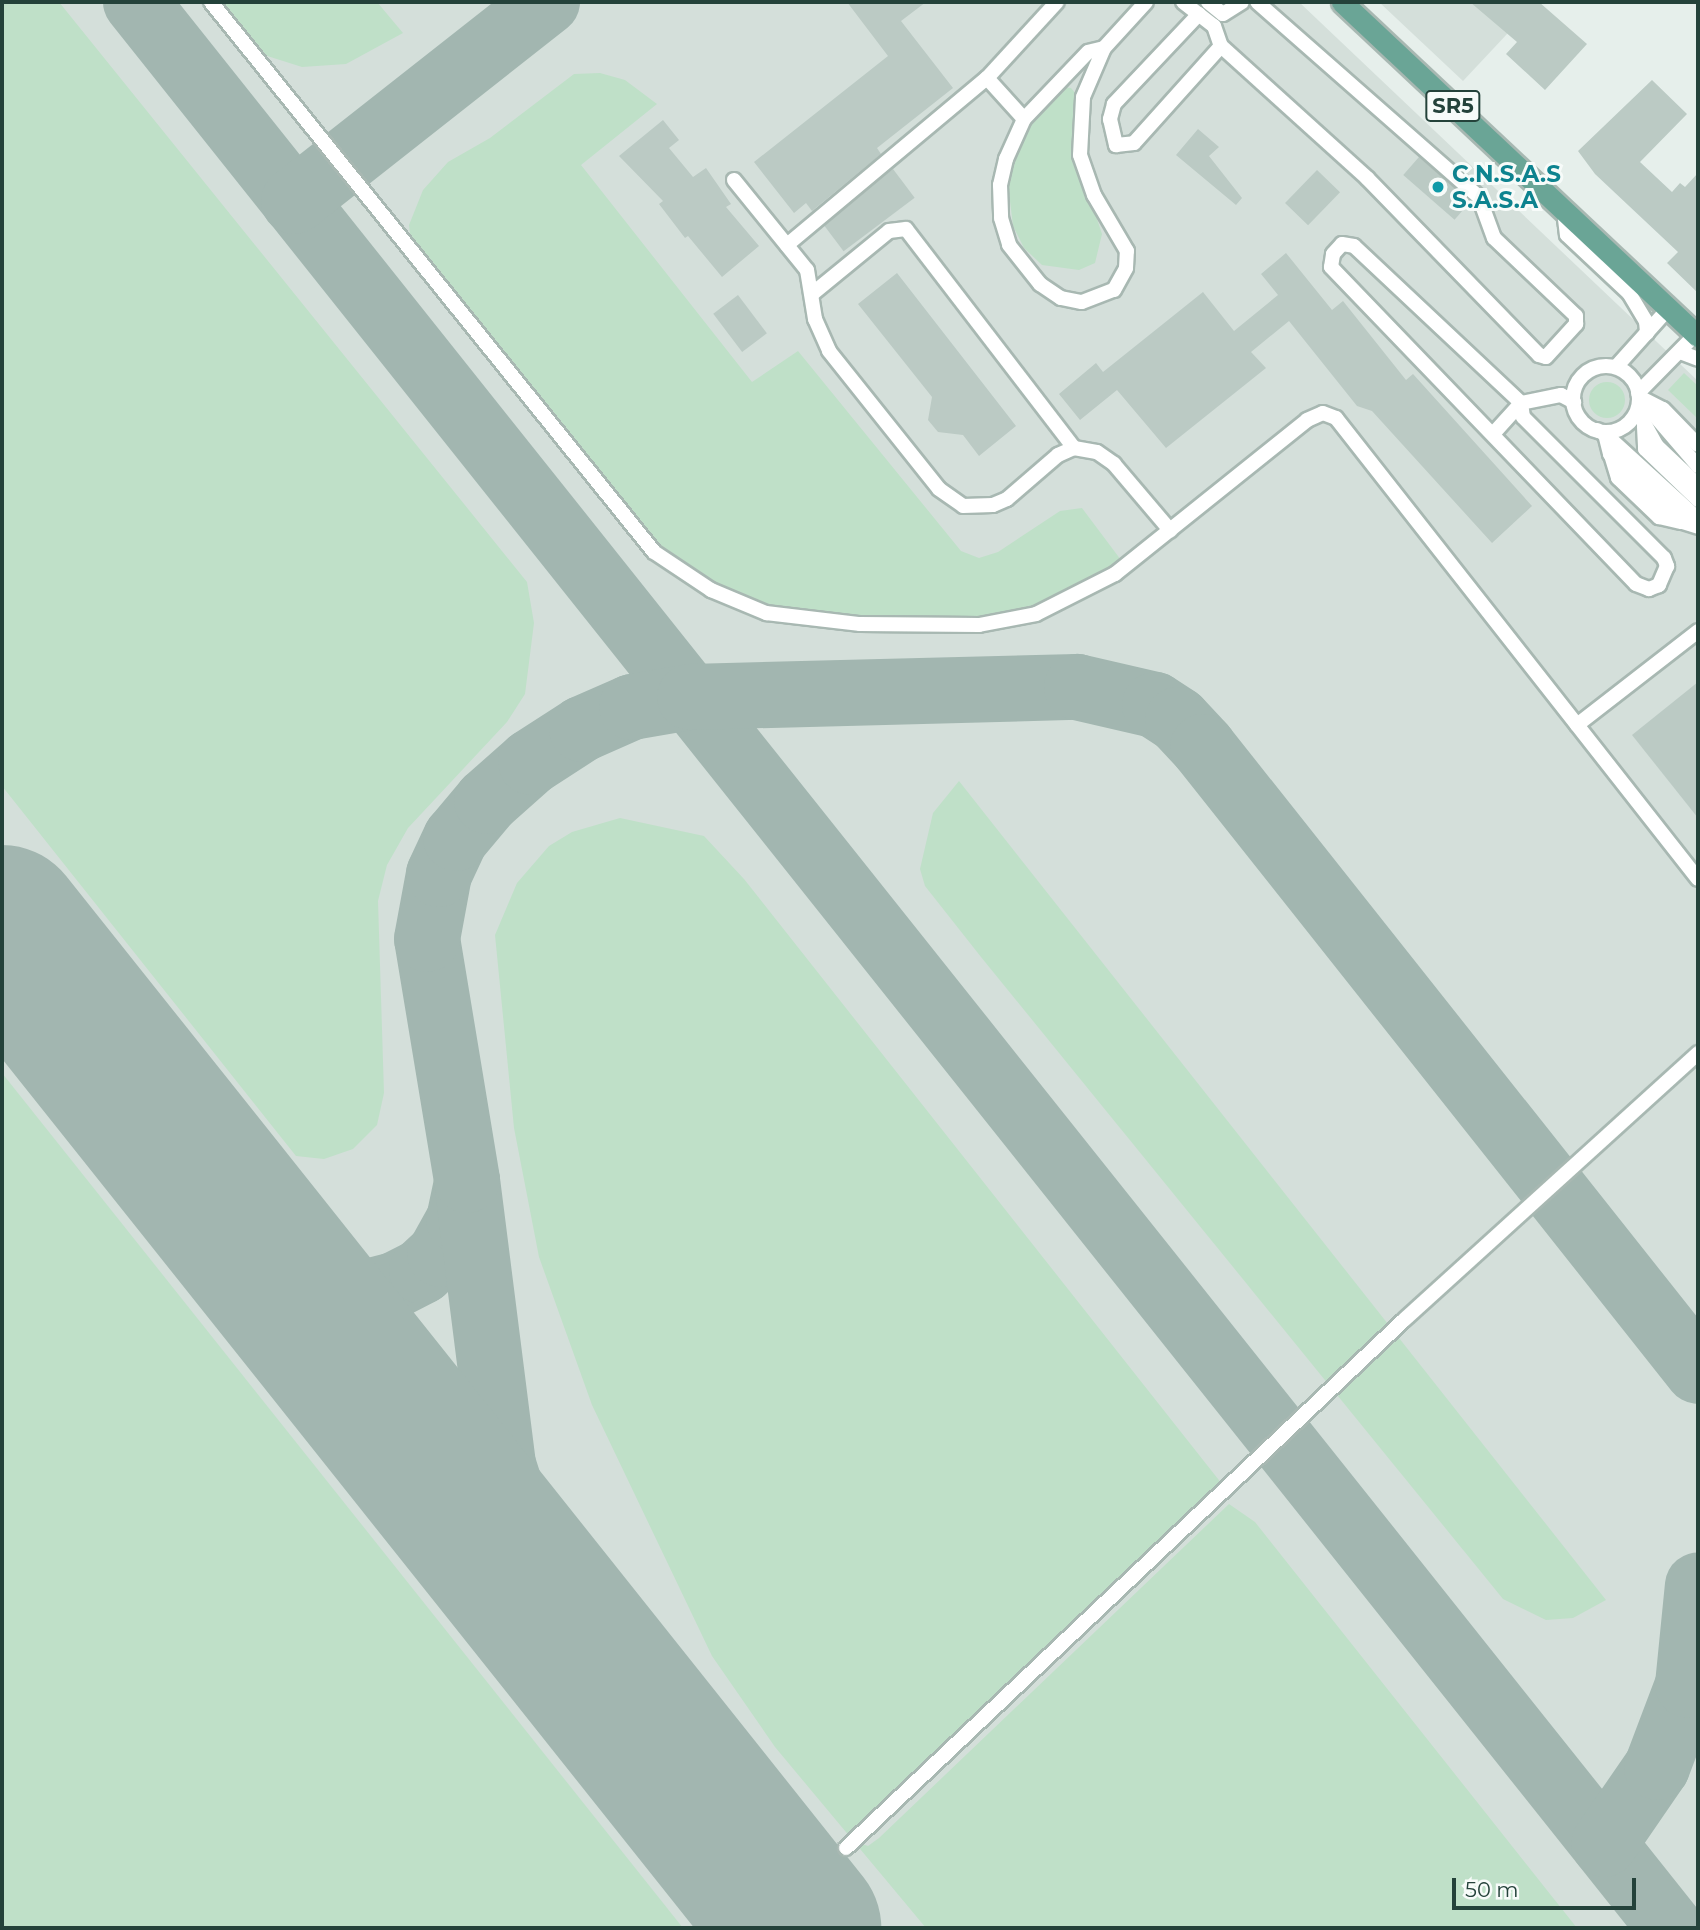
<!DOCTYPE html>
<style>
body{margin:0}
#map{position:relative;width:1700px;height:1930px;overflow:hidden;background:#e6efeb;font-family:Montserrat,sans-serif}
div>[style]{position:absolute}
.built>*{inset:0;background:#d4dfda}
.green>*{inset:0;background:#bfe0c8}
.round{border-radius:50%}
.taxiway>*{height:66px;margin:-33px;padding:0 33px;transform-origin:33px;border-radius:33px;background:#a2b6b0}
.runway>*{height:164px;margin:-82px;padding:0 82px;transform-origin:82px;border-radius:82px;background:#a2b6b0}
.building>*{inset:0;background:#bbcac4;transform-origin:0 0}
.roads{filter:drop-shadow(2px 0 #a8b8b2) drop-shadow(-2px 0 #a8b8b2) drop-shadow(0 2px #a8b8b2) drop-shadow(0 -2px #a8b8b2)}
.lane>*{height:14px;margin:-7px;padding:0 7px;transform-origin:7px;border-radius:7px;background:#fff}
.lane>.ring{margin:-7px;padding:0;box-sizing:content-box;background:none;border:14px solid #fff;border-radius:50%}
.primary>*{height:21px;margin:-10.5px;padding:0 10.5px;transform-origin:10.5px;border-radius:10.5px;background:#6aa596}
.dots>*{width:19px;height:19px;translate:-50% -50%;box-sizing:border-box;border:4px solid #f7fbf9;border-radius:50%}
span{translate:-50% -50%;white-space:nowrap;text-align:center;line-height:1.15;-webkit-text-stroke:6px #f7fbf9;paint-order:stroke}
.shield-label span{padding:2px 5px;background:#f7fbf9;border:2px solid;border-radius:5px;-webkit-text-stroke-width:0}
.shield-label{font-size:21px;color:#24423a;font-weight:700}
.culture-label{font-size:23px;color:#0d838f;font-weight:700}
.left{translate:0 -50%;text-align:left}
.frame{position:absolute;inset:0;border:4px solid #24423a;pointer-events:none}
.scale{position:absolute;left:1452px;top:1878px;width:184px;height:32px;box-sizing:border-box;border:4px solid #24423a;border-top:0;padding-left:9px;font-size:21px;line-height:24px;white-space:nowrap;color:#24423a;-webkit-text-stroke:5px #f7fbf9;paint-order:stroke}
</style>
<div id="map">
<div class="built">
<i style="clip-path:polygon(2px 2px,1299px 2px,1698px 381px,1698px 1928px,2px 1928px)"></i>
<i style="clip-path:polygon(1379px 2px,1537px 2px,1463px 81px)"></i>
</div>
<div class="green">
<i style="clip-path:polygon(2px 2px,59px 2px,527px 582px,534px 623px,525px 694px,507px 722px,408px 828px,387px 865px,378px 901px,384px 1093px,377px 1125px,353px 1149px,324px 1159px,296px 1156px,2px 786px)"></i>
<i style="clip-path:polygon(220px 2px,377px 2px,403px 33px,346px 64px,302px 67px,261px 54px)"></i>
<i style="clip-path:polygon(600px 73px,625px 80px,657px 104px,581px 165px,752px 382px,798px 351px,961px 551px,979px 558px,998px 552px,1060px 511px,1082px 508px,1124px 564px,1026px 615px,932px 624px,768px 609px,715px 587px,652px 548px,411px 243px,409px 225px,423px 190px,448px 162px,490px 138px,574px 74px)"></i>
<i style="clip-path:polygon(1061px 87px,1071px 88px,1077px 95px,1074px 150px,1102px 234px,1095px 263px,1079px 270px,1042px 265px,1024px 248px,1013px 226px,1007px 176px,1030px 122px)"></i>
<i style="clip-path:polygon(1684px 373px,1698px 386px,1698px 419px,1668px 390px)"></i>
<i class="round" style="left:1589px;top:382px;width:36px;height:36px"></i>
<i style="clip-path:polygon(959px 781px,1606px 1600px,1573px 1618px,1546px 1620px,1503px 1599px,981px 957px,925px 886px,920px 869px,933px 813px)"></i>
<i style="clip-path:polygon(620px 818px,704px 836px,744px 879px,1222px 1484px,856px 1832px,862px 1844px,868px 1846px,879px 1838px,1229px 1504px,1255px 1522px,1577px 1928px,926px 1928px,775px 1747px,712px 1656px,592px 1405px,539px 1257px,514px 1128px,495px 935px,517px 883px,549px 846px,572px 832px)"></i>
<i style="clip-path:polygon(2px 1073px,683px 1928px,2px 1928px)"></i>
</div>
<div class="taxiway">
<i style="left:136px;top:2px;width:2463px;rotate:51.45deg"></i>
<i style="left:294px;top:201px;width:322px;rotate:-38.2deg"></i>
<i style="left:276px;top:1271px;width:59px;rotate:23.1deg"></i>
<i style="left:330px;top:1294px;width:26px;rotate:2deg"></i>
<i style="left:356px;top:1295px;width:40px;rotate:-14.4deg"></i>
<i style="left:395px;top:1285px;width:30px;rotate:-27deg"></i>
<i style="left:422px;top:1271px;width:25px;rotate:-43deg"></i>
<i style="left:440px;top:1254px;width:39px;rotate:-61deg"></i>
<i style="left:459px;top:1220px;width:39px;rotate:-78deg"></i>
<i style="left:579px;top:1651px;width:74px;rotate:-120deg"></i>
<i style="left:542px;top:1587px;width:128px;rotate:-107.7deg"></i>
<i style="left:503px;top:1465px;width:287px;rotate:-97.2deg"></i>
<i style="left:467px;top:1180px;width:244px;rotate:-99.4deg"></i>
<i style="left:427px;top:939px;width:66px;rotate:-79.5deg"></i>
<i style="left:439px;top:874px;width:40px;rotate:-65deg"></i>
<i style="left:456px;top:838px;width:48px;rotate:-50deg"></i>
<i style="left:487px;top:801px;width:59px;rotate:-41.6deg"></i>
<i style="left:531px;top:762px;width:61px;rotate:-32.9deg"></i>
<i style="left:582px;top:729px;width:55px;rotate:-23.7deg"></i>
<i style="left:632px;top:707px;width:59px;rotate:-9.8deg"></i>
<i style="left:690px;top:697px;width:387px;rotate:-1.5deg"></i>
<i style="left:1077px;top:687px;width:80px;rotate:13deg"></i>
<i style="left:1155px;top:705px;width:27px;rotate:33deg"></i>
<i style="left:1178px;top:720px;width:37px;rotate:47deg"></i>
<i style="left:1203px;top:747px;width:796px;rotate:51.58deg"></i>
<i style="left:1604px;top:1844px;width:93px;rotate:-55.5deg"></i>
<i style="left:1657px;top:1767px;width:88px;rotate:-69.3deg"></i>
<i style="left:1688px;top:1685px;width:100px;rotate:-84.3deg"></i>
</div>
<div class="runway">
<i style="left:2px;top:927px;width:1280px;rotate:51.47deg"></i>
</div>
<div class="building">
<i style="clip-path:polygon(847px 2px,926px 2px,901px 21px,953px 88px,877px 148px,881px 154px,812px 211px,806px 203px,794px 213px,754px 162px,888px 56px)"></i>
<i style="clip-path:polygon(1470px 2px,1539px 2px,1587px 44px,1545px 90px,1506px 54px,1517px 42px)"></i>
<i style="clip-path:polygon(1652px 80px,1687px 114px,1640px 162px,1672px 192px,1680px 183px,1685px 187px,1698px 173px,1698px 293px,1667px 263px,1678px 252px,1595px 174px,1578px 151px)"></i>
<i style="clip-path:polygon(663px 120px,679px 140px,669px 148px,693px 177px,706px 168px,731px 204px,726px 207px,759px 246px,722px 277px,688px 236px,685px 238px,659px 204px,663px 201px,619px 156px)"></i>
<i style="clip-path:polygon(1198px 129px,1219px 147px,1209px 156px,1242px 198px,1236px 205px,1176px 155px)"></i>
<i style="left:1419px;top:157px;width:68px;height:24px;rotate:41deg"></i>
<i style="left:893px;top:169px;width:36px;height:89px;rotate:53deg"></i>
<i style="left:1317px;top:170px;width:32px;height:46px;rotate:44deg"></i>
<i style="clip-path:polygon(1286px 253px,1332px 310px,1343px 301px,1406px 380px,1413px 374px,1532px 506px,1492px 543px,1372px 411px,1357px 406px,1289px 321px,1251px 352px,1266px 368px,1166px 448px,1117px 390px,1080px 420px,1059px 394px,1096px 363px,1103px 372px,1203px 292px,1234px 331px,1278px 295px,1261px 274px)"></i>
<i style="clip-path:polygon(897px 273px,1016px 426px,979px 456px,963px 435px,938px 432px,928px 420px,932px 397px,858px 304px)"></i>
<i style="left:738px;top:295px;width:48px;height:31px;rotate:53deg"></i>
<i style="clip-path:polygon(1698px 682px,1698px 818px,1632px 735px)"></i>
</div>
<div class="roads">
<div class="lane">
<i style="left:211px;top:2px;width:706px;rotate:51.15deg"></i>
<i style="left:654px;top:552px;width:69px;rotate:33.7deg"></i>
<i style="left:711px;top:590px;width:60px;rotate:22.7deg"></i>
<i style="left:766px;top:613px;width:95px;rotate:6.7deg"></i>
<i style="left:860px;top:624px;width:119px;rotate:0.5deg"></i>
<i style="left:979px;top:625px;width:58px;rotate:-10.9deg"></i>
<i style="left:1036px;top:614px;width:89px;rotate:-26.9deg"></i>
<i style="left:1115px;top:574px;width:246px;rotate:-38.7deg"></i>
<i style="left:1307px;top:420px;width:17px;rotate:-24deg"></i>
<i style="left:1323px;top:413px;width:14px;rotate:21deg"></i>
<i style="left:1336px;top:418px;width:586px;rotate:51.86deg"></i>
<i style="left:1183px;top:2px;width:39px;rotate:38deg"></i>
<i style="left:1214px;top:26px;width:21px;rotate:71deg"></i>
<i style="left:1221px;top:46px;width:197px;rotate:42.1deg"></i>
<i style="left:1367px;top:178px;width:247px;rotate:45.8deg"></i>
<i style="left:1539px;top:355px;width:7px;rotate:16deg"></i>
<i style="left:1546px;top:357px;width:45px;rotate:-47.7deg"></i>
<i style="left:1576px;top:324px;width:8px;rotate:-90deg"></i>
<i style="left:1576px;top:316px;width:113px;rotate:-136.4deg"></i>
<i style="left:1494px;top:238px;width:44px;rotate:-110.1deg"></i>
<i style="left:1479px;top:197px;width:295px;rotate:-138.7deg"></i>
<i style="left:1208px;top:2px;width:19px;rotate:39deg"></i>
<i style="left:1223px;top:14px;width:22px;rotate:-32deg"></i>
<i style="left:1199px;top:14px;width:124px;rotate:133.4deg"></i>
<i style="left:1114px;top:104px;width:16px;rotate:105deg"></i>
<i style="left:1110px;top:119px;width:27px;rotate:77deg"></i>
<i style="left:1116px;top:145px;width:18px;rotate:-6deg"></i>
<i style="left:1134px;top:143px;width:130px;rotate:-48.1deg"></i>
<i style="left:1104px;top:48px;width:16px;rotate:166deg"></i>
<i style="left:1088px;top:52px;width:93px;rotate:133.7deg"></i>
<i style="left:1024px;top:119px;width:44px;rotate:114.2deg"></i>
<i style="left:1006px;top:159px;width:27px;rotate:103deg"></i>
<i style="left:1000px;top:185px;width:33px;rotate:88deg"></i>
<i style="left:1001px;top:218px;width:28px;rotate:73deg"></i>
<i style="left:1009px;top:245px;width:50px;rotate:51.5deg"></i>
<i style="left:1040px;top:284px;width:25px;rotate:34deg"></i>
<i style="left:1061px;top:298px;width:21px;rotate:11deg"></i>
<i style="left:1082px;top:302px;width:34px;rotate:-21deg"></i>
<i style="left:1114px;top:290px;width:25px;rotate:-61deg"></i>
<i style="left:1126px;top:268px;width:17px;rotate:-87deg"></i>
<i style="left:1127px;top:251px;width:65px;rotate:-120.5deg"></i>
<i style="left:1094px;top:195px;width:42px;rotate:-109.3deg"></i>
<i style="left:1080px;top:155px;width:58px;rotate:-87deg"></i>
<i style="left:1083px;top:97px;width:53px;rotate:-66.8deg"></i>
<i style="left:1104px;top:48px;width:62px;rotate:-47.6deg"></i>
<i style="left:987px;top:78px;width:55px;rotate:47.9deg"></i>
<i style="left:734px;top:180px;width:116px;rotate:51deg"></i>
<i style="left:807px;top:270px;width:50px;rotate:80.7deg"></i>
<i style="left:815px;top:319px;width:35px;rotate:66deg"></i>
<i style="left:829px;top:351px;width:176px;rotate:51.4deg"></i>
<i style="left:939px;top:489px;width:29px;rotate:35deg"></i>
<i style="left:963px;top:506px;width:30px;rotate:-2deg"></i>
<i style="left:993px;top:505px;width:15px;rotate:-23deg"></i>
<i style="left:1007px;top:499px;width:67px;rotate:-40.8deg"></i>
<i style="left:1058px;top:455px;width:17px;rotate:-24deg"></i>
<i style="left:1074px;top:448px;width:23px;rotate:10deg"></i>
<i style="left:1097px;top:452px;width:21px;rotate:35deg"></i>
<i style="left:1114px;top:464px;width:87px;rotate:49.7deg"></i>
<i style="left:1564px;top:211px;width:24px;rotate:83deg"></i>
<i style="left:1567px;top:235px;width:85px;rotate:43.1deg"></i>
<i style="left:1629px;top:293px;width:33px;rotate:59deg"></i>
<i style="left:1646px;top:321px;width:12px;rotate:85deg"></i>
<i style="left:1342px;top:244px;width:12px;rotate:9deg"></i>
<i style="left:1354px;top:246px;width:229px;rotate:43.2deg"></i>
<i style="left:1521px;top:403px;width:14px;rotate:82deg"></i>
<i style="left:1523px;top:417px;width:199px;rotate:45deg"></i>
<i style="left:1664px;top:558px;width:9px;rotate:69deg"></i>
<i style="left:1667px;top:566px;width:21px;rotate:113deg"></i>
<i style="left:1659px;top:585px;width:11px;rotate:158deg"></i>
<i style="left:1649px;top:589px;width:14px;rotate:-159deg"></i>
<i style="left:1636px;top:584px;width:440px;rotate:-133.9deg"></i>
<i style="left:1331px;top:267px;width:13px;rotate:-81deg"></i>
<i style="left:1333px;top:254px;width:13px;rotate:-48deg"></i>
<i style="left:787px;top:245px;width:261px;rotate:-39.9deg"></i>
<i style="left:987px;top:78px;width:103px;rotate:-47.4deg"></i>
<i style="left:812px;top:294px;width:99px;rotate:-39.3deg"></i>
<i style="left:889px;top:231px;width:17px;rotate:-7deg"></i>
<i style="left:906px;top:229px;width:276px;rotate:52.5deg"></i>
<i style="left:1680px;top:352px;width:19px;rotate:21deg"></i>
<i class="ring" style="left:1573px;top:366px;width:52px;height:52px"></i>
<i style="left:1616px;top:367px;width:79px;rotate:-48.1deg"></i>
<i style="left:1638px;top:393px;width:83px;rotate:-45.5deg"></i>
<i style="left:1643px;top:399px;width:22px;rotate:27deg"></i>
<i style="left:1663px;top:409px;width:50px;rotate:45.8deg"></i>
<i style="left:1642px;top:401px;width:86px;rotate:49.3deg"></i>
<i style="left:1640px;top:403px;width:20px;rotate:79deg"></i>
<i style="left:1644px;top:423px;width:26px;rotate:61deg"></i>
<i style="left:1657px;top:446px;width:57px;rotate:43.6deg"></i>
<i style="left:1644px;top:427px;width:22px;rotate:87deg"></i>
<i style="left:1645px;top:449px;width:74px;rotate:43.9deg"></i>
<i style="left:1597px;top:430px;width:9px;rotate:27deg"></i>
<i style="left:1605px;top:434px;width:21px;rotate:76deg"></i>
<i style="left:1610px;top:454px;width:50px;rotate:43.4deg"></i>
<i style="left:1646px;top:488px;width:50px;rotate:42.6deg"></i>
<i style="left:1683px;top:522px;width:16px;rotate:18deg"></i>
<i style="left:1493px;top:434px;width:42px;rotate:-47.9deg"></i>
<i style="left:1521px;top:403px;width:41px;rotate:-11.3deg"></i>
<i style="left:1561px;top:395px;width:15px;rotate:28deg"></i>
<i style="left:1606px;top:435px;width:125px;rotate:42.4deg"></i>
<i style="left:1611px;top:455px;width:24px;rotate:73deg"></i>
<i style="left:1618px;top:478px;width:57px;rotate:43.6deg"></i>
<i style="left:1659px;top:517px;width:22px;rotate:13deg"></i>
<i style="left:1577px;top:725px;width:153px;rotate:-37.8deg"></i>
<i style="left:846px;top:1848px;width:770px;rotate:-43.42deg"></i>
<i style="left:1405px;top:1319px;width:396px;rotate:-42.2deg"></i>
</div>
<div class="primary">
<i style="left:1342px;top:2px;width:488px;rotate:43.2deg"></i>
</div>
</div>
<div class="dots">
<i style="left:1438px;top:187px;background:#0f9aa8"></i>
</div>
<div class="shield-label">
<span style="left:1453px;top:106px">SR5</span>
</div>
<div class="culture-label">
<span class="left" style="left:1452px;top:187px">C.N.S.A.S<br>S.A.S.A</span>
</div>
<div class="frame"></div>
<div class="scale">50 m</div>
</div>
